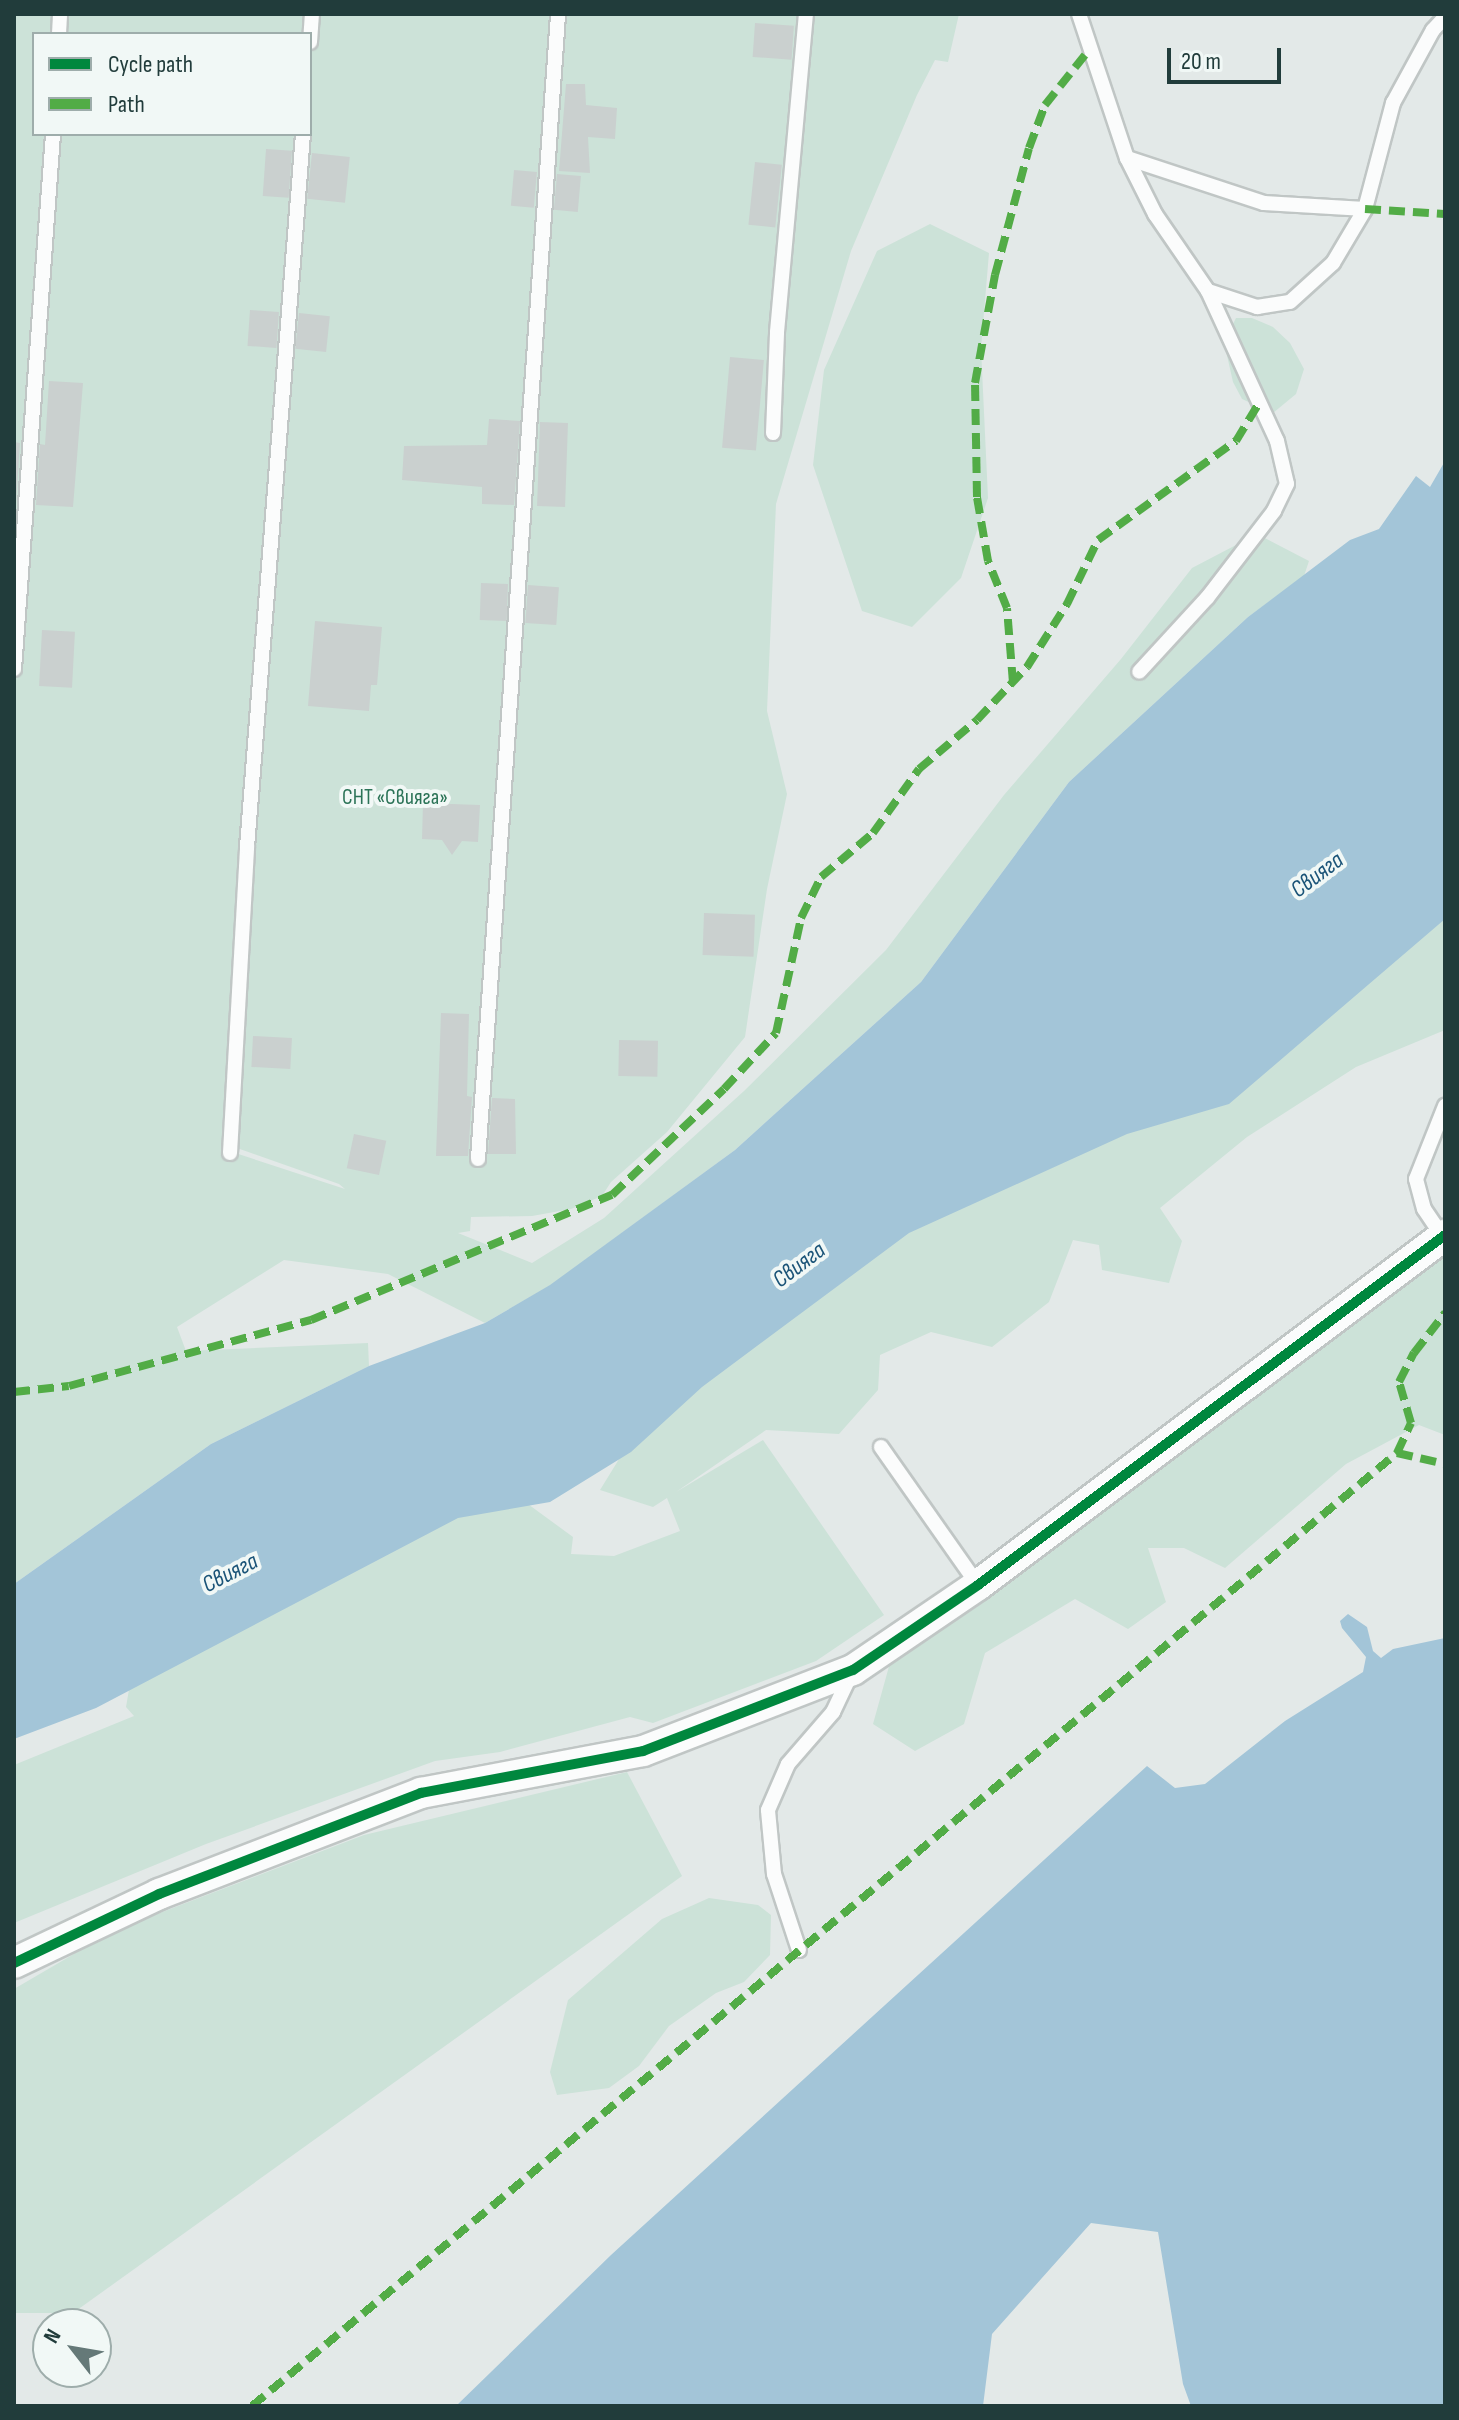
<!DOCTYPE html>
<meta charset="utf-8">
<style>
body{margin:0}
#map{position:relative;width:1459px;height:2420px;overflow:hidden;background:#e3e9e8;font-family:"Sofia Sans Condensed",sans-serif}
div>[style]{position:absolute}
.green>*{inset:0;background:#cce2d8}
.water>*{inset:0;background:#a3c5d8}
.building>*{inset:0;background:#cad0cf;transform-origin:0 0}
.roads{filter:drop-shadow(2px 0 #c0c6c5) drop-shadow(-2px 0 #c0c6c5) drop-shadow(0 2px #c0c6c5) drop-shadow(0 -2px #c0c6c5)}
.lane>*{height:14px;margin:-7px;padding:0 7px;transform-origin:7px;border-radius:7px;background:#fbfcfc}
.street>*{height:30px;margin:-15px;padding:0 15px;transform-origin:15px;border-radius:15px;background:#fbfcfc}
.quiet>*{height:8px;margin-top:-4px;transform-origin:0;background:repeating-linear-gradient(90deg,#52ac46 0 16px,transparent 0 24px)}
.cycleway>*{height:10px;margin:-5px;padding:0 5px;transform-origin:5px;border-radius:5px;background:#00873e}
span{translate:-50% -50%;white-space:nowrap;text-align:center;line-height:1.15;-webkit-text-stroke:8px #f1f8f6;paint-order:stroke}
.park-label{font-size:22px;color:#2b7357}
.water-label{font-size:24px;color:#1b5478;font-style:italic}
.frame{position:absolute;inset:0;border:16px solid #213c3b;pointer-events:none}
.legend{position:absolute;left:32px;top:32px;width:280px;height:104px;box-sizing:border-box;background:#f1f8f6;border:2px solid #9eadab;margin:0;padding:10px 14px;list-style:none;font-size:24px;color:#213c3b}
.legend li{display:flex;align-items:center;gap:16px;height:40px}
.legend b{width:40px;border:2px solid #9eadab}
.north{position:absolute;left:32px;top:2308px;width:80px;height:80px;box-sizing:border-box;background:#f1f8f6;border:2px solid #9eadab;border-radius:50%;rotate:301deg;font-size:22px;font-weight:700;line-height:32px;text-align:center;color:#213c3b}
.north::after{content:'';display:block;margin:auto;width:28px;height:36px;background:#657978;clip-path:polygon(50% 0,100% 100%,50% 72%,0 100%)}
.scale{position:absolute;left:1167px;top:48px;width:114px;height:36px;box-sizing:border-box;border:4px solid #213c3b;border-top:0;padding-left:10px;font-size:24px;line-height:28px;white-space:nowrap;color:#213c3b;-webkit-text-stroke:6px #f1f8f6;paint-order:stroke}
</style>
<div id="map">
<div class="green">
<i style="clip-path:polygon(evenodd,14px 14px,959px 14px,948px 62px,935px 60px,917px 95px,851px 251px,776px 504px,767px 711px,787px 794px,767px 889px,745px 1037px,667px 1132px,611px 1182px,602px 1196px,571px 1209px,532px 1216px,471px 1217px,470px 1231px,458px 1233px,532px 1263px,604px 1218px,744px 1091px,886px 950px,1004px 795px,1121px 659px,1192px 568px,1257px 534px,1309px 561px,1304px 576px,1248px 617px,1069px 782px,921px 982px,735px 1150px,551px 1285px,485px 1323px,388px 1274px,284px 1260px,177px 1327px,186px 1351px,368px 1343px,369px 1366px,211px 1444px,14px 1584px,14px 14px,34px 34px,310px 34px,310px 134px,34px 134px,34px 34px,14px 14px,237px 1148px,339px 1184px,345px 1189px,223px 1149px,237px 1148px)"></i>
<i style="clip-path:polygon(930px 224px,989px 253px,981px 348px,988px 498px,961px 578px,912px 627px,862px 611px,813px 465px,824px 370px,877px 251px)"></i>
<i style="clip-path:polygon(1236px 318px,1252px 318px,1273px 327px,1290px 343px,1304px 369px,1296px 394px,1273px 413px,1242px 399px,1233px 382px,1224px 342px)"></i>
<i style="clip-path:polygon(1445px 915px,1445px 1030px,1356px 1067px,1247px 1137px,1160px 1208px,1182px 1241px,1169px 1283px,1102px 1270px,1099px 1245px,1073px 1240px,1049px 1302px,992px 1347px,931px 1332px,880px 1355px,878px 1390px,839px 1434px,766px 1430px,676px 1492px,763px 1440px,884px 1615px,816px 1661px,653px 1723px,630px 1717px,500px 1752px,435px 1761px,206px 1844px,14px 1923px,14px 1765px,134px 1716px,126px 1707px,138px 1637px,502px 1485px,573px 1537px,571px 1554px,614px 1556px,680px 1531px,667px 1498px,653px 1507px,600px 1490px,661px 1391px,861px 1248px)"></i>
<i style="clip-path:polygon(1445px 1255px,1445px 1435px,1419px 1425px,1346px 1464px,1225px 1568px,1184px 1548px,1148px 1548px,1166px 1602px,1128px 1629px,1075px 1599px,985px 1653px,964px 1724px,915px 1751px,873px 1724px,893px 1652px)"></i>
<i style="clip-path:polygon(627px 1772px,682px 1876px,73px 2313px,14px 2313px,14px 1989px,115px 1930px,364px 1835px)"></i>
<i style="clip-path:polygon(709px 1898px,758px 1905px,771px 1915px,770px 1955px,744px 1982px,716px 1993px,669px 2026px,639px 2066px,609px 2088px,557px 2095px,550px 2072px,568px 2000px,662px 1919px)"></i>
</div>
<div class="water">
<i style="clip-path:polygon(1445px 461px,1445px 919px,1229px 1104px,1127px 1134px,909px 1233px,702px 1387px,631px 1452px,550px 1502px,458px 1518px,96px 1708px,14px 1739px,14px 1584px,211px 1444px,369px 1366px,485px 1323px,550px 1285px,735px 1150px,921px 982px,1069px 782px,1248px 617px,1350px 540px,1379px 529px,1416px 476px,1430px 487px)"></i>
<i style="clip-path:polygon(1348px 1614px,1367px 1627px,1373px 1651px,1381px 1658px,1393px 1649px,1445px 1638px,1445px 2406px,1191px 2406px,1183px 2384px,1158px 2232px,1091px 2223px,992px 2334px,983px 2406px,456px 2406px,611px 2255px,1147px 1766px,1175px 1788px,1205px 1784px,1285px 1721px,1363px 1672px,1366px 1657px,1342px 1628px,1340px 1621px)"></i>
</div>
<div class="building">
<i style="left:755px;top:23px;width:39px;height:34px;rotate:4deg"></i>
<i style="clip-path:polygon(566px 84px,585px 84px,586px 105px,617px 108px,615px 139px,588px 137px,590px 173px,559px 171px)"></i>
<i style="left:266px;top:149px;width:26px;height:47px;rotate:4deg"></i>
<i style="left:312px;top:153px;width:38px;height:46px;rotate:6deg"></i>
<i style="left:755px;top:162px;width:27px;height:63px;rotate:6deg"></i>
<i style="left:514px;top:170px;width:23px;height:36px;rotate:5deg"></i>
<i style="left:557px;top:174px;width:24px;height:36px;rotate:5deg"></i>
<i style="left:250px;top:310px;width:29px;height:36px;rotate:4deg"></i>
<i style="left:299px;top:313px;width:31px;height:36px;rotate:6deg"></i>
<i style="left:730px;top:357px;width:34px;height:91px;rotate:5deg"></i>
<i style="clip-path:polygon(49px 381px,83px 383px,73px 507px,36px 505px,40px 444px,45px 445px)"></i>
<i style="clip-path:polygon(489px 419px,520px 421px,514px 505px,482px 504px,482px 487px,402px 480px,404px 446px,487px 445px)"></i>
<i style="left:540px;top:422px;width:28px;height:84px;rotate:2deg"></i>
<i style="clip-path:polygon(14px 442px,20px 443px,16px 504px,14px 504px)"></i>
<i style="left:481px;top:583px;width:27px;height:37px;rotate:2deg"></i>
<i style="left:528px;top:585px;width:31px;height:38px;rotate:4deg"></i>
<i style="clip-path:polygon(315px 621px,382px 627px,377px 685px,371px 685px,369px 711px,308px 706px)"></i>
<i style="left:42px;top:630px;width:33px;height:56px;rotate:3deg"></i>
<i style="clip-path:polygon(423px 803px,480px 805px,478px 842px,462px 841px,452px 855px,442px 840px,422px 839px)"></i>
<i style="left:704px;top:913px;width:51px;height:42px;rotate:2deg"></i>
<i style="clip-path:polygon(441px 1013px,469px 1014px,467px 1096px,472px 1097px,468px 1156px,436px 1156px)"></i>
<i style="left:253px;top:1036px;width:39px;height:31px;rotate:3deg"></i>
<i style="left:619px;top:1040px;width:39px;height:36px;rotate:1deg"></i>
<i style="clip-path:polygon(492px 1098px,515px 1099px,516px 1154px,488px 1154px)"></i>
<i style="left:354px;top:1134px;width:33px;height:35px;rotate:12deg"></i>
</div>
<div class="roads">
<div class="lane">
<i style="left:1079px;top:14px;width:152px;rotate:71.6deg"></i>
<i style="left:1127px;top:158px;width:63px;rotate:63.4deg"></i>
<i style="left:1155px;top:214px;width:93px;rotate:55.5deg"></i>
<i style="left:1208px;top:291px;width:165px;rotate:65.3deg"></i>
<i style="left:1277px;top:441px;width:44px;rotate:76.9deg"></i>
<i style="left:1287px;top:484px;width:30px;rotate:116deg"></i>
<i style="left:1274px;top:511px;width:110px;rotate:127.6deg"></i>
<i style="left:1207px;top:598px;width:100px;rotate:132.6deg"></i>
<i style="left:59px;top:34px;width:20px;rotate:-87deg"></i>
<i style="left:310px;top:42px;width:28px;rotate:-86deg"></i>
<i style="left:1127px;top:158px;width:144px;rotate:18.2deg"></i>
<i style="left:1264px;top:203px;width:101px;rotate:3.4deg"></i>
<i style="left:1208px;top:291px;width:52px;rotate:18.1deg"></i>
<i style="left:1257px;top:307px;width:33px;rotate:-9deg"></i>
<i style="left:1290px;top:302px;width:58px;rotate:-42.2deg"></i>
<i style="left:1333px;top:263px;width:63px;rotate:-59.3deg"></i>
<i style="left:1365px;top:209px;width:110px;rotate:-75.2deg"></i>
<i style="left:1393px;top:103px;width:83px;rotate:-61.3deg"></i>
<i style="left:1433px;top:30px;width:18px;rotate:-47deg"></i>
<i style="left:773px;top:433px;width:101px;rotate:-87.7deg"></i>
<i style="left:777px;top:332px;width:319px;rotate:-84.8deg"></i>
<i style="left:14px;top:669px;width:536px;rotate:-85.83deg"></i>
<i style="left:230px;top:1153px;width:306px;rotate:-86.8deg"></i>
<i style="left:247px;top:847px;width:715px;rotate:-85.51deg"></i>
<i style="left:478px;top:1159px;width:1148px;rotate:-86deg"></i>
<i style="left:1443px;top:1237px;width:34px;rotate:-124deg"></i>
<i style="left:1424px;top:1209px;width:31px;rotate:-105deg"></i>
<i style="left:1416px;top:1179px;width:79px;rotate:-68.3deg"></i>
<i style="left:881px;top:1447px;width:169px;rotate:54.9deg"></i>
<i style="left:799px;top:1950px;width:80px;rotate:-108.2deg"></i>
<i style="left:774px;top:1874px;width:64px;rotate:-95.4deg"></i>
<i style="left:768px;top:1810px;width:50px;rotate:-66.5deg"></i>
<i style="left:788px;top:1764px;width:69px;rotate:-49.1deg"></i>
<i style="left:833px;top:1712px;width:42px;rotate:-64.7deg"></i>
</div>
<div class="street">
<i style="left:14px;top:1963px;width:161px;rotate:-25.4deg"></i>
<i style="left:159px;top:1894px;width:281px;rotate:-21.1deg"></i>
<i style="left:421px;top:1793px;width:226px;rotate:-10.7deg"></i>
<i style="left:643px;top:1751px;width:225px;rotate:-21.1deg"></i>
<i style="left:853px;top:1670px;width:151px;rotate:-34.2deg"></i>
<i style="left:978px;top:1585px;width:584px;rotate:-36.85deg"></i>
</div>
</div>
<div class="quiet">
<i style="left:1365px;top:209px;width:80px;rotate:3.6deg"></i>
<i style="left:1013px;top:683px;width:75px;rotate:-94.6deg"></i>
<i style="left:1007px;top:608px;width:51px;rotate:-112deg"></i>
<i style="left:988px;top:561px;width:65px;rotate:-99.8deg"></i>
<i style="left:977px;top:497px;width:114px;rotate:-91deg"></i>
<i style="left:975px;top:383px;width:110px;rotate:-79.5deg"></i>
<i style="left:995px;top:275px;width:131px;rotate:-75deg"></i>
<i style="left:1029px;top:148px;width:46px;rotate:-69.6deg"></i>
<i style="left:1045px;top:105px;width:70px;rotate:-51.3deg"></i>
<i style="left:14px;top:1392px;width:55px;rotate:-6.2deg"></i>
<i style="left:69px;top:1386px;width:251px;rotate:-15.3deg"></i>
<i style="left:311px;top:1320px;width:326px;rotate:-22.6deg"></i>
<i style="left:612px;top:1195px;width:154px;rotate:-43.4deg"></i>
<i style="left:724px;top:1089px;width:76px;rotate:-47.1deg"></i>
<i style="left:776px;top:1033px;width:118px;rotate:-77.7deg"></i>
<i style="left:801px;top:918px;width:46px;rotate:-64deg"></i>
<i style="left:821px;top:877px;width:68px;rotate:-40.2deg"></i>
<i style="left:873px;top:833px;width:79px;rotate:-54.3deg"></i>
<i style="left:919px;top:769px;width:76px;rotate:-40.2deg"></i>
<i style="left:977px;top:720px;width:73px;rotate:-46.7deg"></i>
<i style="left:1027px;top:667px;width:75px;rotate:-57.6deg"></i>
<i style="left:1067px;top:604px;width:71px;rotate:-64.2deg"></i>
<i style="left:1098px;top:540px;width:170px;rotate:-35.7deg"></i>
<i style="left:1236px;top:441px;width:44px;rotate:-58.8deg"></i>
<i style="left:1397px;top:1453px;width:49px;rotate:12.9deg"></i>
<i style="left:252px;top:2406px;width:1490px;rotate:-39.77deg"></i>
<i style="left:1397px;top:1453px;width:33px;rotate:-65deg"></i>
<i style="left:1411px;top:1423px;width:43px;rotate:-106.3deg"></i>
<i style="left:1399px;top:1382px;width:33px;rotate:-63deg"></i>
<i style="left:1414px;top:1353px;width:51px;rotate:-52.2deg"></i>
</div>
<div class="cycleway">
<i style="left:14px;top:1963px;width:161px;rotate:-25.4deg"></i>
<i style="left:159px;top:1894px;width:281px;rotate:-21.1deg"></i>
<i style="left:421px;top:1793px;width:226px;rotate:-10.7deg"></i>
<i style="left:643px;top:1751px;width:225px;rotate:-21.1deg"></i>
<i style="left:853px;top:1670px;width:151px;rotate:-34.2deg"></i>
<i style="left:978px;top:1585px;width:584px;rotate:-36.85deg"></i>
</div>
<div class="park-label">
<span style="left:395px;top:798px">СНТ «Свияга»</span>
</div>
<div class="water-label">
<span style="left:1317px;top:875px;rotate:-37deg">Свияга</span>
<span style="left:799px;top:1265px;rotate:-37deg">Свияга</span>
<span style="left:230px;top:1573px;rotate:-27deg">Свияга</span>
</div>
<div class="frame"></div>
<ul class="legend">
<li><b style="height:10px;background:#00873e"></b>Cycle path</li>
<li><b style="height:10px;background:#52ac46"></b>Path</li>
</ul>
<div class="north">N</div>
<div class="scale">20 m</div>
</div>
